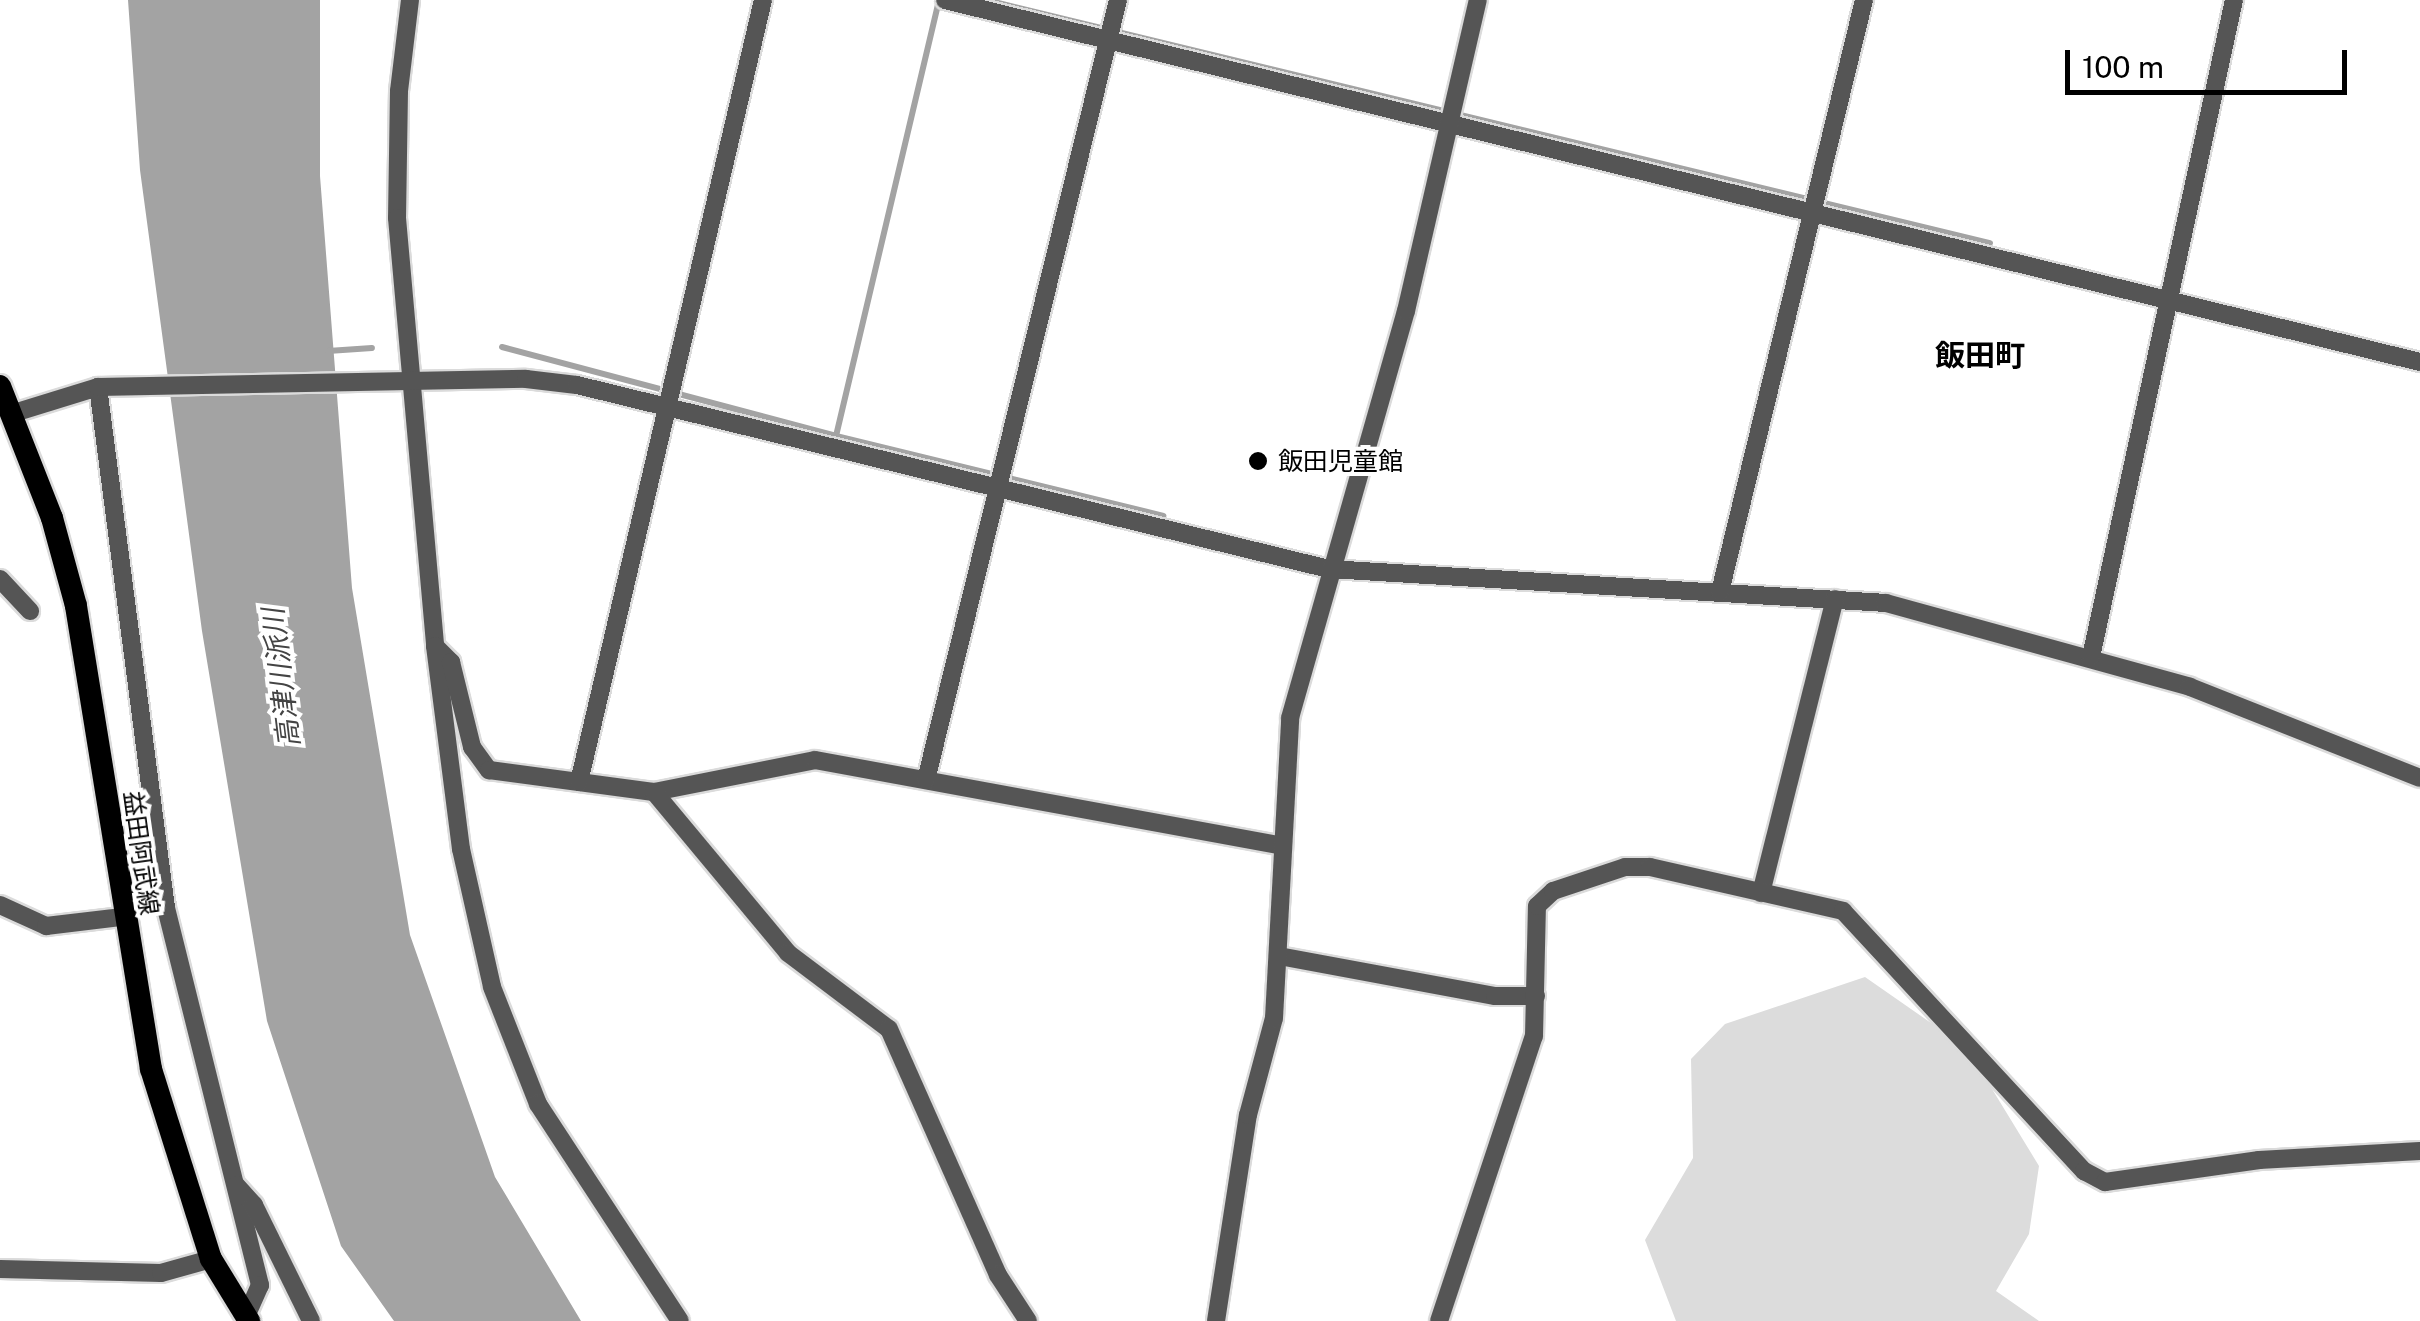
<!DOCTYPE html>
<meta charset="utf-8">
<style>
body{margin:0}
#map{position:relative;width:2420px;height:1321px;overflow:hidden;background:#fff;font-family:"Public Sans","Noto Sans JP",sans-serif}
div>[style]{position:absolute}
.green>*{inset:0;background:#dcdcdc}
.water>*{inset:0;background:#a3a3a3}
.stream>*{height:6px;margin:-3px;padding:0 3px;transform-origin:3px;border-radius:3px;background:#a3a3a3}
.roads{filter:drop-shadow(2px 0 #dbdbdb) drop-shadow(-2px 0 #dbdbdb) drop-shadow(0 2px #dbdbdb) drop-shadow(0 -2px #dbdbdb)}
.minor>*{height:18px;margin:-9px;padding:0 9px;transform-origin:9px;border-radius:9px;background:#555}
.major>*{height:22px;margin:-11px;padding:0 11px;transform-origin:11px;border-radius:11px;background:#000}
.dots>*{width:28px;height:28px;translate:-50% -50%;box-sizing:border-box;border:5px solid #fff;border-radius:50%}
span{translate:-50% -50%;white-space:nowrap;text-align:center;line-height:1.15;-webkit-text-stroke:8px #fff;paint-order:stroke}
.poi-label{font-size:25px;color:#000}
.left{translate:0 -50%;text-align:left}
.street-label{font-size:25px;color:#000}
.water-label{font-size:28px;color:#444;font-style:italic}
.quarter-label{font-size:30px;color:#000;font-weight:700}
.scale{position:absolute;left:2065px;top:50px;width:282px;height:45px;box-sizing:border-box;border:5px solid #000;border-top:0;padding-left:12px;font-size:30px;line-height:35px;white-space:nowrap;color:#000;-webkit-text-stroke:8px #fff;paint-order:stroke}
</style>
<div id="map">
<div class="green">
<i style="clip-path:polygon(1865px 977px,1967px 1048px,2039px 1166px,2029px 1234px,1996px 1291px,2039px 1321px,1676px 1321px,1645px 1240px,1693px 1158px,1691px 1059px,1725px 1024px)"></i>
</div>
<div class="water">
<i style="clip-path:polygon(128px 0,320px 0,320px 176px,352px 588px,410px 935px,495px 1177px,581px 1321px,394px 1321px,341px 1246px,267px 1021px,202px 631px,140px 170px)"></i>
</div>
<div class="stream">
<i style="left:986px;top:0;width:1033px;rotate:13.61deg"></i>
<i style="left:502px;top:347px;width:346px;rotate:14.9deg"></i>
<i style="left:836px;top:436px;width:447px;rotate:-76.7deg"></i>
<i style="left:328px;top:351px;width:44px;rotate:-3.9deg"></i>
<i style="left:836px;top:436px;width:337px;rotate:13.7deg"></i>
</div>
<div class="roads">
<div class="minor">
<i style="left:410px;top:0;width:92px;rotate:96.9deg"></i>
<i style="left:399px;top:91px;width:127px;rotate:90.9deg"></i>
<i style="left:397px;top:218px;width:430px;rotate:84.9deg"></i>
<i style="left:435px;top:646px;width:205px;rotate:82.7deg"></i>
<i style="left:461px;top:849px;width:141px;rotate:77.3deg"></i>
<i style="left:492px;top:987px;width:126px;rotate:68.5deg"></i>
<i style="left:538px;top:1104px;width:259px;rotate:56.8deg"></i>
<i style="left:945px;top:0;width:1519px;rotate:13.79deg"></i>
<i style="left:98px;top:387px;width:525px;rotate:82.56deg"></i>
<i style="left:166px;top:908px;width:389px;rotate:76deg"></i>
<i style="left:260px;top:1285px;width:35px;rotate:114deg"></i>
<i style="left:14px;top:413px;width:88px;rotate:-17.2deg"></i>
<i style="left:98px;top:387px;width:428px;rotate:-1.1deg"></i>
<i style="left:526px;top:379px;width:51px;rotate:6.7deg"></i>
<i style="left:577px;top:385px;width:774px;rotate:13.75deg"></i>
<i style="left:1329px;top:569px;width:558px;rotate:3.49deg"></i>
<i style="left:1886px;top:603px;width:315px;rotate:15.4deg"></i>
<i style="left:2190px;top:687px;width:247px;rotate:21.6deg"></i>
<i style="left:0;top:579px;width:44px;rotate:46.8deg"></i>
<i style="left:1720px;top:592px;width:609px;rotate:-76.33deg"></i>
<i style="left:435px;top:646px;width:23px;rotate:45deg"></i>
<i style="left:451px;top:662px;width:88px;rotate:76.1deg"></i>
<i style="left:472px;top:747px;width:29px;rotate:54deg"></i>
<i style="left:489px;top:770px;width:166px;rotate:7.6deg"></i>
<i style="left:654px;top:792px;width:164px;rotate:-11.2deg"></i>
<i style="left:815px;top:760px;width:475px;rotate:10.4deg"></i>
<i style="left:2091px;top:657px;width:672px;rotate:-77.72deg"></i>
<i style="left:926px;top:780px;width:803px;rotate:-76.17deg"></i>
<i style="left:579px;top:782px;width:803px;rotate:-76.76deg"></i>
<i style="left:654px;top:792px;width:209px;rotate:50.2deg"></i>
<i style="left:788px;top:953px;width:126px;rotate:37deg"></i>
<i style="left:889px;top:1029px;width:269px;rotate:66.1deg"></i>
<i style="left:998px;top:1275px;width:55px;rotate:56.9deg"></i>
<i style="left:1761px;top:893px;width:303px;rotate:-75.9deg"></i>
<i style="left:0;top:905px;width:51px;rotate:24.5deg"></i>
<i style="left:46px;top:926px;width:77px;rotate:-6.8deg"></i>
<i style="left:1279px;top:956px;width:220px;rotate:10.5deg"></i>
<i style="left:1495px;top:996px;width:41px"></i>
<i style="left:236px;top:1185px;width:27px;rotate:48deg"></i>
<i style="left:254px;top:1205px;width:129px;rotate:63.8deg"></i>
<i style="left:0;top:1269px;width:161px;rotate:1.4deg"></i>
<i style="left:161px;top:1273px;width:52px;rotate:-15.6deg"></i>
<i style="left:1216px;top:1321px;width:208px;rotate:-81.2deg"></i>
<i style="left:1248px;top:1115px;width:100px;rotate:-75deg"></i>
<i style="left:1274px;top:1018px;width:300px;rotate:-86.9deg"></i>
<i style="left:1290px;top:718px;width:423px;rotate:-74.1deg"></i>
<i style="left:1406px;top:311px;width:319px;rotate:-77deg"></i>
<i style="left:1439px;top:1321px;width:300px;rotate:-71.6deg"></i>
<i style="left:1534px;top:1036px;width:130px;rotate:-88.7deg"></i>
<i style="left:1537px;top:906px;width:22px;rotate:-43deg"></i>
<i style="left:1553px;top:891px;width:76px;rotate:-18.4deg"></i>
<i style="left:1625px;top:867px;width:25px"></i>
<i style="left:1650px;top:867px;width:198px;rotate:12.8deg"></i>
<i style="left:1843px;top:911px;width:355px;rotate:47.2deg"></i>
<i style="left:2084px;top:1171px;width:24px;rotate:28deg"></i>
<i style="left:2105px;top:1182px;width:156px;rotate:-8.1deg"></i>
<i style="left:2259px;top:1160px;width:161px;rotate:-3.2deg"></i>
</div>
<div class="major">
<i style="left:0;top:386px;width:142px;rotate:68.5deg"></i>
<i style="left:52px;top:518px;width:91px;rotate:74.7deg"></i>
<i style="left:76px;top:606px;width:469px;rotate:80.8deg"></i>
<i style="left:151px;top:1069px;width:199px;rotate:72.5deg"></i>
<i style="left:211px;top:1259px;width:73px;rotate:58.5deg"></i>
</div>
</div>
<div class="dots">
<i style="left:1258px;top:461px;background:#000"></i>
</div>
<div class="poi-label">
<span class="left" style="left:1278px;top:461px">飯田児童館</span>
</div>
<div class="street-label">
<span style="left:141px;top:853px;rotate:82deg">益田阿武線</span>
</div>
<div class="water-label">
<span style="left:281px;top:678px;rotate:-97deg">高津川派川</span>
</div>
<div class="quarter-label">
<span style="left:1980px;top:355px">飯田町</span>
</div>
<div class="scale">100 m</div>
</div>
